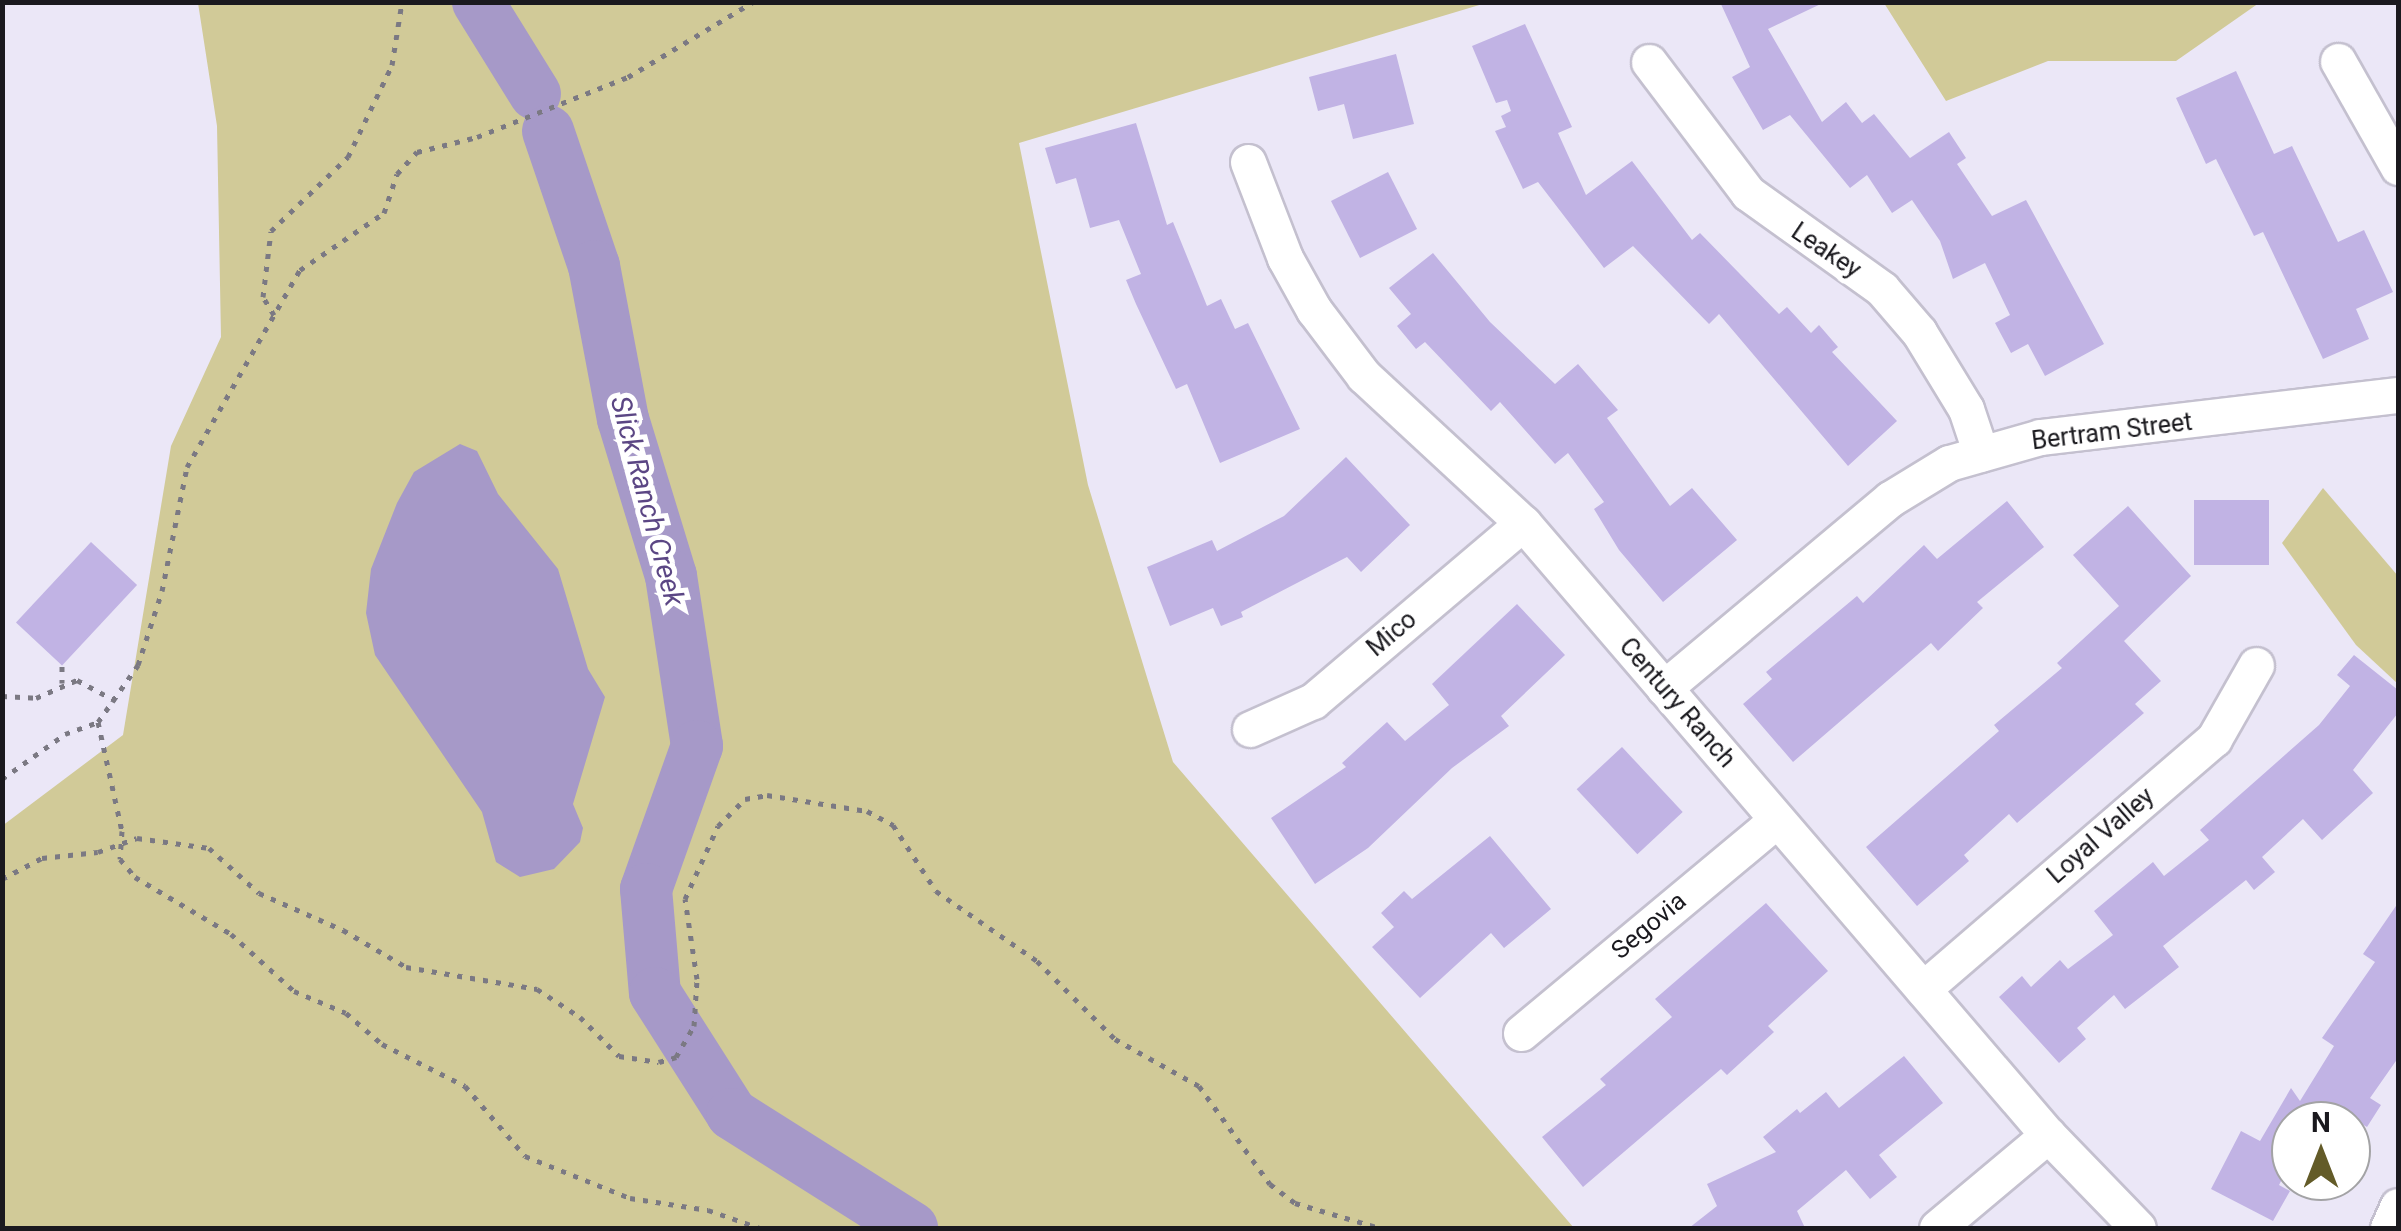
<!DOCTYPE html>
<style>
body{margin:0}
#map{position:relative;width:2401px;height:1231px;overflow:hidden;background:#ebe7f7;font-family:Roboto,sans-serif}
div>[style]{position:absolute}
.green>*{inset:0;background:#d1ca98}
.water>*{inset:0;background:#a699c8}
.river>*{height:52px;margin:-26px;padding:0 26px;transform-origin:26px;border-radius:26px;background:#a699c8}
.building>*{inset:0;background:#c1b3e4;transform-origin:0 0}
.path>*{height:5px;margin-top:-2.5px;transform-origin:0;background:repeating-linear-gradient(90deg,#7b7983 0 5px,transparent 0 13px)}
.roads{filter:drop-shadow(2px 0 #c4c0cf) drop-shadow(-2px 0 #c4c0cf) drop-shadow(0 2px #c4c0cf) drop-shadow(0 -2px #c4c0cf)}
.minor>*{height:35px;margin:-17.5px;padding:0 17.5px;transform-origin:17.5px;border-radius:17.5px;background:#fff}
span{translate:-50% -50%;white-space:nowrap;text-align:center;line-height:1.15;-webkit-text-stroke:10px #fff;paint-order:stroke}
.street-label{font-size:25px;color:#1a191e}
.water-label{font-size:28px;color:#5b4684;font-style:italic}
.frame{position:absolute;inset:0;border:5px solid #1a191e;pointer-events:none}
.north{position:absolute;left:2271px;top:1101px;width:100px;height:100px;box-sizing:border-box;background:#fff;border:2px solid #a3a3a5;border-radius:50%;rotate:0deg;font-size:28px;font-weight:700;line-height:40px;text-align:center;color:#1a191e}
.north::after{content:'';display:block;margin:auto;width:35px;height:45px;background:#635b28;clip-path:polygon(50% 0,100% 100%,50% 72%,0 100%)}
</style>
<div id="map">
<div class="green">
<i style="clip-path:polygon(198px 3px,1486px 3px,1019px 143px,1088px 485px,1173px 762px,1574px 1228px,3px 1228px,2px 826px,123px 735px,171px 446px,221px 337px,217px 126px)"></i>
<i style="clip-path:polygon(1884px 3px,2259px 3px,2176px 61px,2048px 61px,1946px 101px)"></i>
<i style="clip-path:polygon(2323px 488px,2398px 576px,2398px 684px,2356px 645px,2282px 543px)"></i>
</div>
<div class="water">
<i style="clip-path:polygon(460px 444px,477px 451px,498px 494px,558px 569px,588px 669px,605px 697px,573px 804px,583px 828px,580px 842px,554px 869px,520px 877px,496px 862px,482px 812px,375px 655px,366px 613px,371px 569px,397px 503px,414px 472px)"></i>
</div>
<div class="river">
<i style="left:478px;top:2px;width:108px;rotate:58.2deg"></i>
<i style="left:548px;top:131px;width:143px;rotate:71.2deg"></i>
<i style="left:594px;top:266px;width:156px;rotate:79.3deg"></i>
<i style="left:623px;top:419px;width:164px;rotate:73deg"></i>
<i style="left:671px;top:576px;width:172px;rotate:81.3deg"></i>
<i style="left:697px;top:746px;width:152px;rotate:109.6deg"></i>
<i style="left:646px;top:889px;width:104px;rotate:85.1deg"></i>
<i style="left:655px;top:993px;width:143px;rotate:57.5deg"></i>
<i style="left:732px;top:1114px;width:213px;rotate:32.3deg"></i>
</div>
<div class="building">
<i style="clip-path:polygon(1720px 2px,1825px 2px,1768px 29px,1822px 122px,1846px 102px,1862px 123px,1874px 114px,1910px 158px,1949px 132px,1966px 158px,1957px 164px,1992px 216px,2026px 200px,2104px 344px,2045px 376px,2028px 344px,2011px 353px,1995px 323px,2010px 315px,1985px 263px,1953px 279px,1940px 241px,1912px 200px,1892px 213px,1867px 175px,1850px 188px,1790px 115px,1763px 130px,1732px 77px,1750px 67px)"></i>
<i style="clip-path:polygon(1525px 24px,1572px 127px,1558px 133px,1586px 195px,1632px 161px,1692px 240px,1700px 233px,1779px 314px,1787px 307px,1811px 333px,1819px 325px,1838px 347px,1832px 352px,1897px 421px,1848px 466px,1719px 314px,1709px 324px,1633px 246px,1604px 268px,1538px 182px,1523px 189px,1495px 131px,1506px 127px,1501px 116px,1511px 111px,1507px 100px,1496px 103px,1472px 46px)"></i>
<i style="clip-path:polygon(1396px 54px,1414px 124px,1353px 139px,1344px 104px,1318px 111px,1309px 77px)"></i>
<i style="clip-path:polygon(2236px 71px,2274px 154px,2292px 146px,2338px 242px,2364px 230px,2393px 292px,2356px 309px,2369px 339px,2323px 359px,2263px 232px,2254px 236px,2216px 159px,2206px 164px,2176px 98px)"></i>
<i style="clip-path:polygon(1136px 123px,1167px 225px,1173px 222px,1207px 306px,1221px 299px,1235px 329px,1248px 323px,1300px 429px,1220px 463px,1187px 384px,1176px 389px,1136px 304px,1126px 280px,1141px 274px,1119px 220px,1090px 228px,1076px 178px,1056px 184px,1045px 148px)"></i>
<i style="left:1388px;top:172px;width:64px;height:64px;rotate:63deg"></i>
<i style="clip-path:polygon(1433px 253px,1490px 322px,1555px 384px,1578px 364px,1618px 410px,1607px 418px,1670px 506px,1692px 488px,1737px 540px,1663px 602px,1619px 550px,1594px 509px,1604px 502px,1568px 453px,1555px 464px,1500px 402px,1491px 411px,1425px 342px,1416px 349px,1397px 326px,1411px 314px,1389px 288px)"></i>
<i style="clip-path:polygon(1346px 457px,1410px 525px,1361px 572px,1347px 557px,1241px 612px,1243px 617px,1221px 626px,1213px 608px,1170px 626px,1147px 567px,1212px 540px,1217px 551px,1284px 516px)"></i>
<i style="left:2194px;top:500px;width:75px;height:65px"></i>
<i style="clip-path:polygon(2007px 501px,2044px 547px,1977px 602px,1983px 608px,1938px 651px,1931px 643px,1793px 762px,1743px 704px,1772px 679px,1766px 672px,1857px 596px,1863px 603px,1924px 545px,1937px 559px)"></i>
<i style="clip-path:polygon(2128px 506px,2191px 576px,2124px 641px,2161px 681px,2135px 704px,2144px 713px,2017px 823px,2009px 814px,1964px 855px,1969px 861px,1917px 906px,1866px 847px,1999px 731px,1994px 725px,2062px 668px,2057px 663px,2119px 606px,2073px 555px)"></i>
<i style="left:91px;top:542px;width:63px;height:110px;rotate:43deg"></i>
<i style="clip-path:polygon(1517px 604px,1565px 655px,1501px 716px,1509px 726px,1452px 768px,1368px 848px,1315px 884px,1271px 818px,1346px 767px,1342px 763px,1387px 722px,1405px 741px,1449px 705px,1432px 684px)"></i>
<i style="clip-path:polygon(2354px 655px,2398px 690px,2398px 713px,2353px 770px,2373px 793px,2322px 840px,2303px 819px,2262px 857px,2275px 872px,2254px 890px,2246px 880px,2163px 946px,2179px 967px,2125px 1009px,2114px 995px,2077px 1028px,2086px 1039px,2059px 1063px,1999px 997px,2022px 976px,2031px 987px,2060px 960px,2068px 969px,2113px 935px,2094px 911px,2153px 862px,2164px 876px,2209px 840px,2200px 830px,2319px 725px,2350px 686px,2337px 675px)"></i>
<i style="left:1622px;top:747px;width:89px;height:62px;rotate:47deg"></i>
<i style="clip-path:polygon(1490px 836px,1551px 909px,1504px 948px,1491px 933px,1420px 998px,1372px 947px,1394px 927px,1381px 913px,1404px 891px,1412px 899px)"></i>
<i style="clip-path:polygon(1766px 903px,1828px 971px,1768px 1026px,1774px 1032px,1727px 1075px,1721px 1069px,1583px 1187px,1542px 1137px,1606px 1085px,1600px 1079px,1672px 1017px,1655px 999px)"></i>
<i style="clip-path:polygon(2398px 903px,2398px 1058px,2370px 1098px,2381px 1105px,2367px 1127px,2355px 1120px,2291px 1121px,2291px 1162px,2279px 1185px,2290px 1191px,2273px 1221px,2211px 1189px,2241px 1131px,2260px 1141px,2291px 1088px,2300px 1101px,2334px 1046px,2322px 1038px,2375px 962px,2363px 954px)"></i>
<i style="clip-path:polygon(1904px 1056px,1943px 1103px,1879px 1155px,1897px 1177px,1870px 1199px,1846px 1170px,1797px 1211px,1805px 1228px,1689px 1228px,1717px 1206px,1707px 1184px,1776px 1152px,1763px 1137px,1797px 1109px,1800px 1113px,1826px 1092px,1839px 1108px)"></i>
</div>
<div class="path">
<i style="left:274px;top:315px;width:21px;rotate:-121deg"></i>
<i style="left:263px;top:297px;width:66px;rotate:-83.1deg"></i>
<i style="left:271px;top:231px;width:107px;rotate:-43.9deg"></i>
<i style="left:348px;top:157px;width:102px;rotate:-64.4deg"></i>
<i style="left:392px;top:65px;width:64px;rotate:-81deg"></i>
<i style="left:62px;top:666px;width:17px;rotate:90deg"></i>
<i style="left:2px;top:696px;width:34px;rotate:3deg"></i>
<i style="left:36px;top:698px;width:45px;rotate:-23.7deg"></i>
<i style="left:77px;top:680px;width:44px;rotate:28.3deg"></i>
<i style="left:98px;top:722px;width:112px;rotate:77.6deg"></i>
<i style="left:122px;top:831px;width:28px;rotate:94deg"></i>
<i style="left:120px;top:859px;width:23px;rotate:50deg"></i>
<i style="left:135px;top:877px;width:112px;rotate:30.7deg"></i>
<i style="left:231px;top:934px;width:85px;rotate:42.1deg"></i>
<i style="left:294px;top:991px;width:56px;rotate:22.9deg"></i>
<i style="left:346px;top:1013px;width:48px;rotate:40.7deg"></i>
<i style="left:382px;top:1044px;width:93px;rotate:26.8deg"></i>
<i style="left:465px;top:1086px;width:92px;rotate:49.4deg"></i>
<i style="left:525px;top:1156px;width:113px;rotate:21.8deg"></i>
<i style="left:630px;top:1198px;width:79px;rotate:8.7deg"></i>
<i style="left:708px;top:1210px;width:55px;rotate:19.1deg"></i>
<i style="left:2px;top:779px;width:77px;rotate:-35.5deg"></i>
<i style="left:65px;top:734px;width:35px;rotate:-20deg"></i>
<i style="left:98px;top:722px;width:70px;rotate:-54.9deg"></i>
<i style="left:138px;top:665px;width:78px;rotate:-72deg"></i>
<i style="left:162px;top:591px;width:126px;rotate:-78.6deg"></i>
<i style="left:187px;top:467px;width:227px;rotate:-60.2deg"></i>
<i style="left:300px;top:270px;width:102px;rotate:-34.2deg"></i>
<i style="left:384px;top:213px;width:41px;rotate:-71.6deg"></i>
<i style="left:397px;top:174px;width:30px;rotate:-48deg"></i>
<i style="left:417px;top:152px;width:62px;rotate:-14deg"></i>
<i style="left:477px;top:137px;width:162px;rotate:-21.7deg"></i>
<i style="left:628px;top:77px;width:146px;rotate:-31deg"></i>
<i style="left:2px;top:879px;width:45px;rotate:-27.7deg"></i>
<i style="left:42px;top:858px;width:56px;rotate:-6.1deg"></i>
<i style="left:98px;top:852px;width:41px;rotate:-19.7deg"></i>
<i style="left:137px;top:838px;width:73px;rotate:7.9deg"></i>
<i style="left:209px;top:848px;width:67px;rotate:42deg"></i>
<i style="left:259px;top:893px;width:92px;rotate:23.8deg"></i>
<i style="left:343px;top:930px;width:73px;rotate:30.4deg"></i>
<i style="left:406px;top:967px;width:133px;rotate:9.5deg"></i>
<i style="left:537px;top:989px;width:51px;rotate:33.1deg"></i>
<i style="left:580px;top:1017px;width:55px;rotate:45deg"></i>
<i style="left:619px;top:1056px;width:40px;rotate:8.5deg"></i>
<i style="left:659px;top:1062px;width:18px;rotate:-16deg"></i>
<i style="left:676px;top:1057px;width:36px;rotate:-60deg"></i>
<i style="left:694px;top:1026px;width:47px;rotate:-86.3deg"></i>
<i style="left:697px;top:979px;width:81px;rotate:-98.5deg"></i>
<i style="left:685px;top:899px;width:80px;rotate:-65.7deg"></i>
<i style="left:718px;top:826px;width:38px;rotate:-45deg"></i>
<i style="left:745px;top:799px;width:22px;rotate:-10deg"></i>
<i style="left:767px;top:795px;width:101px;rotate:9.1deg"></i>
<i style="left:867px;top:811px;width:30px;rotate:28deg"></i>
<i style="left:893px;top:825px;width:79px;rotate:56.9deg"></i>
<i style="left:936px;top:891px;width:123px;rotate:34.7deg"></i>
<i style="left:1037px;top:961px;width:110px;rotate:45deg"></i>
<i style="left:1115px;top:1039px;width:96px;rotate:29.2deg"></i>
<i style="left:1199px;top:1086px;width:121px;rotate:54.1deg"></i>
<i style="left:1270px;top:1184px;width:31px;rotate:37deg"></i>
<i style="left:1295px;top:1203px;width:89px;rotate:16.4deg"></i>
</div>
<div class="roads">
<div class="minor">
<i style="left:2338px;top:61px;width:122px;rotate:60.5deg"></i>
<i style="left:1649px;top:62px;width:164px;rotate:52.9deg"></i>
<i style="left:1748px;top:193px;width:165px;rotate:35.6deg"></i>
<i style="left:1882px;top:289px;width:57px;rotate:49.3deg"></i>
<i style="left:1919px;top:332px;width:90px;rotate:58.6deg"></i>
<i style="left:1966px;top:409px;width:47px;rotate:71.6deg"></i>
<i style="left:1248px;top:162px;width:103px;rotate:68.9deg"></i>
<i style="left:1285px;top:258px;width:60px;rotate:60.9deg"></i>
<i style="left:1314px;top:310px;width:83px;rotate:52.9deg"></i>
<i style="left:1364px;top:376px;width:217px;rotate:42.8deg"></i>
<i style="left:1523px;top:523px;width:806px;rotate:49.38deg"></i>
<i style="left:2048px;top:1135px;width:129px;rotate:45.9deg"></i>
<i style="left:1664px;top:688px;width:295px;rotate:-39.9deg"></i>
<i style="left:1890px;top:499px;width:69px;rotate:-31.4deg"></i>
<i style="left:1949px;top:463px;width:95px;rotate:-15.9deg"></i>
<i style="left:2040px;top:437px;width:360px;rotate:-6.7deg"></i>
<i style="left:1250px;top:729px;width:69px;rotate:-24deg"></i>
<i style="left:1313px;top:701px;width:275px;rotate:-40.3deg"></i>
<i style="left:1923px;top:989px;width:384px;rotate:-40.7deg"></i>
<i style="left:2214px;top:739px;width:85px;rotate:-60.4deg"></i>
<i style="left:1521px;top:1033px;width:333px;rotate:-39.8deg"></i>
<i style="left:1937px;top:1228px;width:145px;rotate:-40deg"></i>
<i style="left:2388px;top:1228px;width:24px;rotate:-66deg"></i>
</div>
</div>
<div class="street-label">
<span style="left:1826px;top:251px;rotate:34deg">Leakey</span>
<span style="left:2112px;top:432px;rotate:-7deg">Bertram Street</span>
<span style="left:1392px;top:634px;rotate:-40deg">Mico</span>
<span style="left:1677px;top:703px;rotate:49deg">Century Ranch</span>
<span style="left:2101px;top:836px;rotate:-41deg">Loyal Valley</span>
<span style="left:1649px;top:926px;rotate:-40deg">Segovia</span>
</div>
<div class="water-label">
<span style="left:647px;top:501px;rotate:75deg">Slick Ranch Creek</span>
</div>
<div class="frame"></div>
<div class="north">N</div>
</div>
